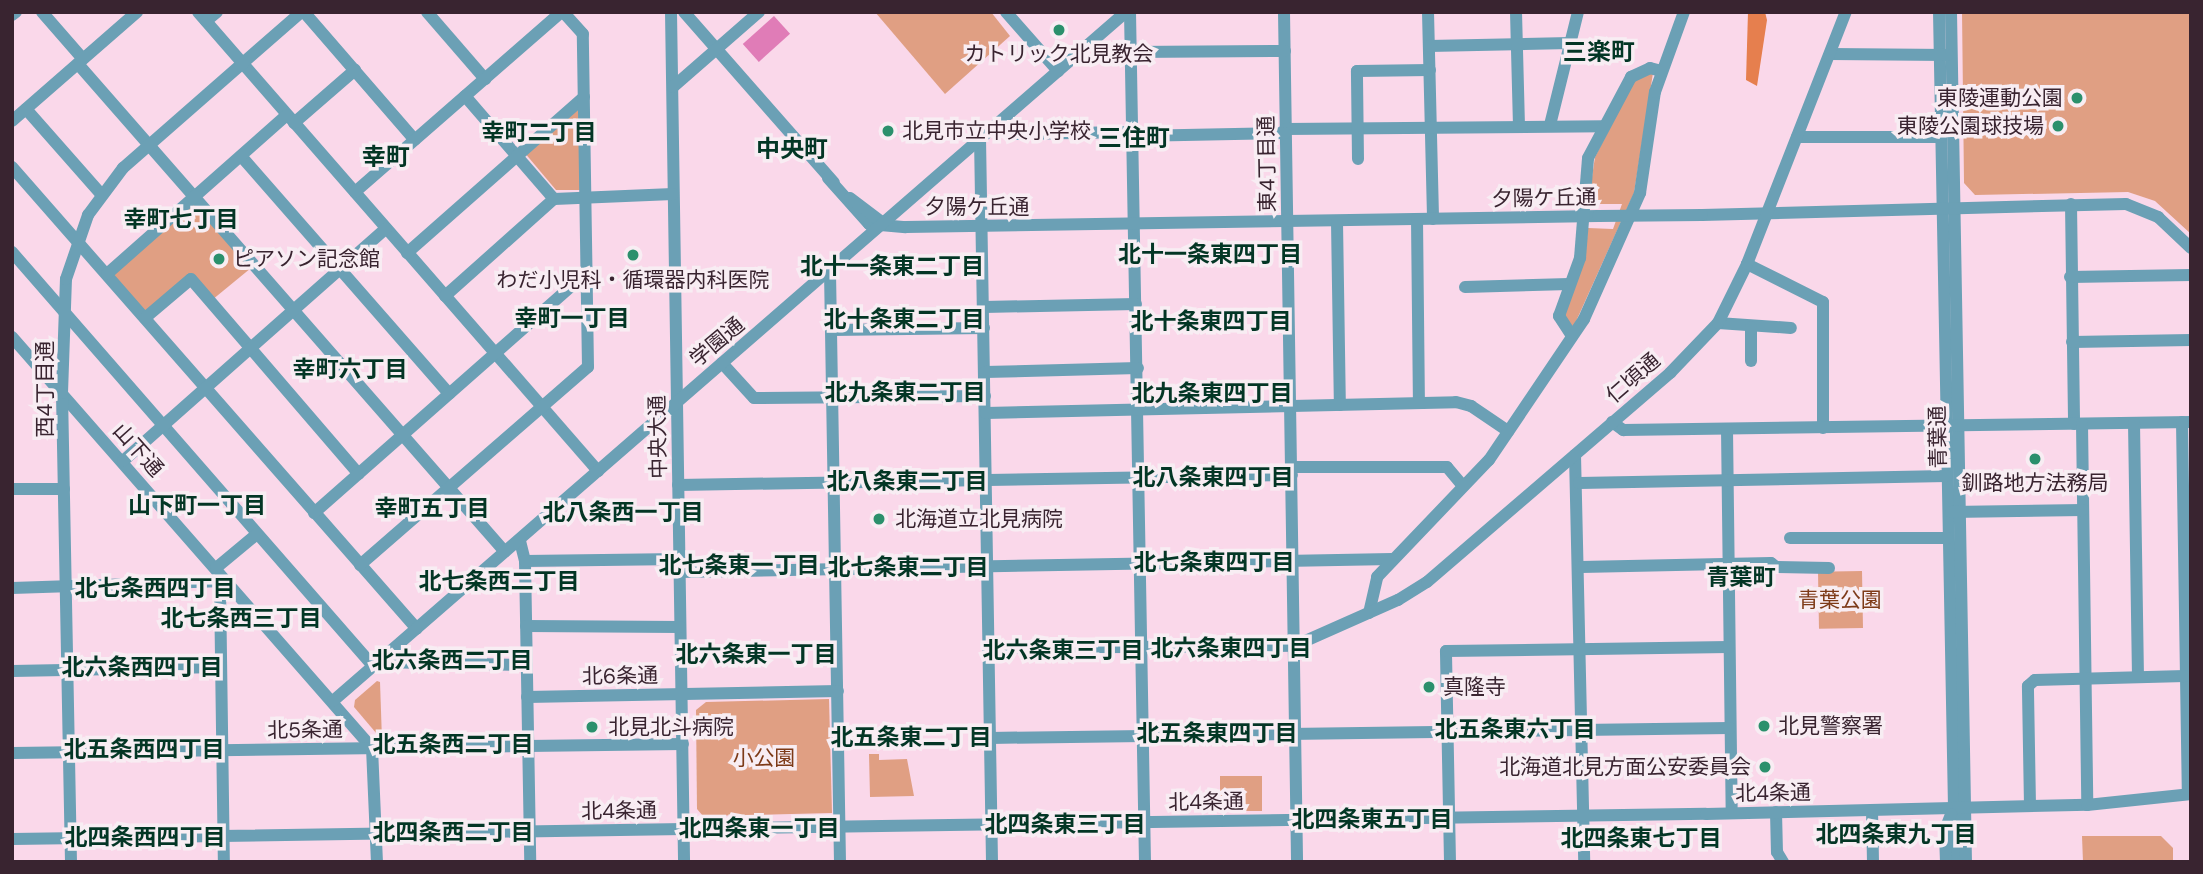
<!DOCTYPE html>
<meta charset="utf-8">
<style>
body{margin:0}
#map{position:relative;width:2203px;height:874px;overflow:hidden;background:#fad8ea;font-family:"DM Sans","Noto Sans JP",sans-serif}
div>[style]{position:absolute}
.green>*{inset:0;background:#e09f83;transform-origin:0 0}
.forest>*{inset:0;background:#e67f4e}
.water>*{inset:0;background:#e07cb7;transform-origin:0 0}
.minor>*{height:12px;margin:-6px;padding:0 6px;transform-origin:6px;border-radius:6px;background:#6ba0b5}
.minor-bridge>*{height:12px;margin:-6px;padding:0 6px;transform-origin:6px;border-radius:6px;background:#6ba0b5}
.dots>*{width:19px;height:19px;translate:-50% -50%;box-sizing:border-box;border:4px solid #f8edf3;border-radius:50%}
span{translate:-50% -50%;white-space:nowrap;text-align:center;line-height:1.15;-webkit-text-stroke:7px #f8edf3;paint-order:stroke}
.poi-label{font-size:21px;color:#392430}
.right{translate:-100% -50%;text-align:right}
.left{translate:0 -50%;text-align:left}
.street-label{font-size:21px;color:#392430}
.park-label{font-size:21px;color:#7d3a18}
.neighbourhood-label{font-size:23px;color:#033625;font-weight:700}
.quarter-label{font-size:24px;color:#033625;font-weight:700}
.frame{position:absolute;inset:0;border:14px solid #392430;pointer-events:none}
</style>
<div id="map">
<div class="green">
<i style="clip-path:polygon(875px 12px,991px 12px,1010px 36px,945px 94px)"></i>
<i style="clip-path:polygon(1962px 12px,2191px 12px,2191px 234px,2155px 201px,2128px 192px,1975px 195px,1964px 183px)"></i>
<i style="clip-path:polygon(1653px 73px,1634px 193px,1573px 328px,1565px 322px,1564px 307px,1585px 259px,1588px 228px,1613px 229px,1622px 204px,1588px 204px,1595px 157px,1636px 77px)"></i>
<i style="clip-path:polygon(578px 107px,583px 190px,556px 190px,524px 152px)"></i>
<i style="clip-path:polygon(194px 202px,251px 268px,212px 300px,190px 274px,145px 312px,112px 273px)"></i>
<i style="left:1862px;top:571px;width:57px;height:44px;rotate:89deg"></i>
<i style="clip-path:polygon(377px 681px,380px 682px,382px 740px,354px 707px,355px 700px)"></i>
<i style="clip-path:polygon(829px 699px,832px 813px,703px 816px,697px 809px,696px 710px,706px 702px)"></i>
<i style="clip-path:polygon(869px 754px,879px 754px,879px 760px,907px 759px,914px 796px,870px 797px)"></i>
<i style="left:1220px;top:776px;width:42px;height:35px"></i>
<i style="clip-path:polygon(2082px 836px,2161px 836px,2173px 848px,2173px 862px,2083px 862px)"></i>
</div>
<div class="forest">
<i style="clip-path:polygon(1748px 12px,1765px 12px,1767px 20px,1757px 86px,1746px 80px)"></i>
</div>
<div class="water">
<i style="left:774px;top:16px;width:24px;height:42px;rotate:48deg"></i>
</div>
<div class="minor">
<i style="left:42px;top:12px;width:62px;rotate:48.9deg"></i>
<i style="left:198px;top:12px;width:609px;rotate:48.93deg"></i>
<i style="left:304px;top:12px;width:169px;rotate:49.1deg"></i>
<i style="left:427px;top:12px;width:89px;rotate:49.1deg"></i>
<i style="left:671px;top:12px;width:850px;rotate:89.12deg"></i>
<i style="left:684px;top:12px;width:227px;rotate:48.7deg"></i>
<i style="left:1006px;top:12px;width:79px;rotate:48.6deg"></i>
<i style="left:1130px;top:12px;width:850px;rotate:88.99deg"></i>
<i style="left:1284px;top:12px;width:850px;rotate:89.12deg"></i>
<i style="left:1428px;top:12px;width:207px;rotate:88.6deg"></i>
<i style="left:1516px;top:12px;width:114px;rotate:88.5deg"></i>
<i style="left:1939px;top:12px;width:850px;rotate:88.92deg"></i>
<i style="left:1951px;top:12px;width:850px;rotate:88.99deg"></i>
<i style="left:12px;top:15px;width:5px;rotate:-37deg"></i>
<i style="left:206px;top:21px;width:14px;rotate:-39deg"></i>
<i style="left:1429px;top:46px;width:141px;rotate:-1.2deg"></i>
<i style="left:1131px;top:52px;width:154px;rotate:-0.4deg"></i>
<i style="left:1830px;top:54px;width:118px;rotate:0.5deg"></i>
<i style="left:78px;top:64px;width:648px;rotate:48.81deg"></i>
<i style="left:673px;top:87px;width:114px;rotate:-41.1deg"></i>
<i style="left:465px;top:96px;width:136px;rotate:49.2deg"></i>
<i style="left:26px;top:109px;width:113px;rotate:48.6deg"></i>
<i style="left:12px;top:121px;width:166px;rotate:-41.1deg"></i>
<i style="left:294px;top:123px;width:81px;rotate:-41deg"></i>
<i style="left:998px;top:123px;width:15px;rotate:48deg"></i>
<i style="left:1008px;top:134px;width:126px;rotate:-0.9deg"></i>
<i style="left:1550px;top:125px;width:116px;rotate:-76.1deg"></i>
<i style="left:1285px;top:129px;width:319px;rotate:-0.5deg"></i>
<i style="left:1134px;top:136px;width:151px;rotate:-1.1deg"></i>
<i style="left:1797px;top:137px;width:144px"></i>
<i style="left:980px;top:138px;width:724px;rotate:89.05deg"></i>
<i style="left:241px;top:156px;width:316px;rotate:48.8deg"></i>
<i style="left:1358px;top:159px;width:88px;rotate:-90.7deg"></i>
<i style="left:1357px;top:71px;width:73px;rotate:-0.8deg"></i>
<i style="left:12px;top:167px;width:614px;rotate:48.76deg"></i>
<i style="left:828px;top:178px;width:62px;rotate:48.3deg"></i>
<i style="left:869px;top:224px;width:37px;rotate:5deg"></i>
<i style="left:906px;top:227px;width:692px;rotate:-0.91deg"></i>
<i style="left:355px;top:192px;width:274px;rotate:-41.1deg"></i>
<i style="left:850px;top:198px;width:41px;rotate:37.1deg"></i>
<i style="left:2071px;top:204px;width:220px;rotate:89.2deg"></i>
<i style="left:1702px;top:215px;width:424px;rotate:-1.5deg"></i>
<i style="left:2126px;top:204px;width:35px;rotate:22deg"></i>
<i style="left:2158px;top:217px;width:45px;rotate:43.2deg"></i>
<i style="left:1417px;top:219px;width:184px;rotate:89.4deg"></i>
<i style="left:1337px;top:222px;width:183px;rotate:89.1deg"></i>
<i style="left:12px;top:252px;width:549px;rotate:48.91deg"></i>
<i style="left:407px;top:253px;width:236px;rotate:-41.4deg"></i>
<i style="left:1747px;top:264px;width:85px;rotate:26.6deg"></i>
<i style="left:1823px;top:302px;width:126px;rotate:90deg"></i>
<i style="left:830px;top:272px;width:590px;rotate:89.03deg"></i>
<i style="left:107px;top:274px;width:240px;rotate:-41.5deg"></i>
<i style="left:2070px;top:277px;width:121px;rotate:-0.9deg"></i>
<i style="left:1465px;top:287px;width:104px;rotate:-1.7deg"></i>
<i style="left:445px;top:296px;width:146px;rotate:-41.7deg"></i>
<i style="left:554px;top:199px;width:119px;rotate:-2.4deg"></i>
<i style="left:984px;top:307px;width:152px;rotate:-1.1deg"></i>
<i style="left:145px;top:318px;width:60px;rotate:-40.3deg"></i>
<i style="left:191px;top:279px;width:257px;rotate:49.3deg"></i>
<i style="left:1718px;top:323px;width:73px;rotate:3.9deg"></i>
<i style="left:832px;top:330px;width:152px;rotate:-0.8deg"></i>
<i style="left:1572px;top:336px;width:24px;rotate:-123deg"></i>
<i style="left:1559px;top:316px;width:62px;rotate:-70.1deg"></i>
<i style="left:1580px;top:258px;width:100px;rotate:-85.4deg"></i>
<i style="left:1588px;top:158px;width:92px;rotate:-62deg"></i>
<i style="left:1631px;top:77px;width:21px;rotate:-25deg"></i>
<i style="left:1650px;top:68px;width:11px;rotate:15deg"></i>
<i style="left:12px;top:337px;width:546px;rotate:48.78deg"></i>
<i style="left:372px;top:748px;width:114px;rotate:87.5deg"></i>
<i style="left:2072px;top:342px;width:119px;rotate:-1deg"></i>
<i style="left:1751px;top:361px;width:34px;rotate:-90deg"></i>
<i style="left:722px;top:363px;width:47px;rotate:47.6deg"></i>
<i style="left:754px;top:398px;width:231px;rotate:-0.5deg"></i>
<i style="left:985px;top:372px;width:153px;rotate:-1.5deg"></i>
<i style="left:986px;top:413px;width:470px;rotate:-1.3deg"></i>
<i style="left:1456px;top:402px;width:16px;rotate:15deg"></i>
<i style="left:1471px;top:406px;width:45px;rotate:34deg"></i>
<i style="left:1612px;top:422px;width:14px;rotate:36deg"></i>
<i style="left:1623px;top:430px;width:568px;rotate:-0.81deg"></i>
<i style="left:2182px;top:422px;width:372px;rotate:89.1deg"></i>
<i style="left:2134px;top:423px;width:254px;rotate:89.1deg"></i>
<i style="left:2082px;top:424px;width:381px;rotate:89.2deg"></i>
<i style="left:1727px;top:429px;width:384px;rotate:89.3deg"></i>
<i style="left:1575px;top:455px;width:407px;rotate:88.7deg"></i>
<i style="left:123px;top:461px;width:351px;rotate:-41.5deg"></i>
<i style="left:1291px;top:467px;width:156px"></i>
<i style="left:1447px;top:467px;width:25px;rotate:50deg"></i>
<i style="left:1579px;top:483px;width:368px;rotate:-1.1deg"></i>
<i style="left:678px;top:485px;width:614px;rotate:-0.93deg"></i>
<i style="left:12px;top:489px;width:52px"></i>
<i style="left:1951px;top:512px;width:132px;rotate:-0.9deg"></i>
<i style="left:314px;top:513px;width:364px;rotate:-41.4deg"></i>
<i style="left:1790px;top:538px;width:158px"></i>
<i style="left:520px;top:541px;width:21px;rotate:76deg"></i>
<i style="left:525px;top:561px;width:301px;rotate:89deg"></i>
<i style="left:525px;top:561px;width:155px;rotate:-0.7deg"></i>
<i style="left:360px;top:565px;width:302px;rotate:-41deg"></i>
<i style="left:588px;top:367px;width:333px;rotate:-90.9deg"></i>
<i style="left:583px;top:34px;width:30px;rotate:-132deg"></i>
<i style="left:1581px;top:567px;width:190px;rotate:-1.2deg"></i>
<i style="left:1771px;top:563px;width:6px;rotate:39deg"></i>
<i style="left:1776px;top:567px;width:53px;rotate:1.1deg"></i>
<i style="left:216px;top:568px;width:53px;rotate:-39.7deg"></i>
<i style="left:680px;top:572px;width:712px;rotate:-1.05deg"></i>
<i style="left:220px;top:585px;width:277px;rotate:89.2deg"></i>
<i style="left:12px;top:588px;width:212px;rotate:-1.9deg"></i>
<i style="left:1369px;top:613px;width:37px;rotate:-77deg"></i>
<i style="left:1377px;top:577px;width:162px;rotate:-46.3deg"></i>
<i style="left:1489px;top:460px;width:170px;rotate:-56deg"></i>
<i style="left:1584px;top:319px;width:138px;rotate:-66deg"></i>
<i style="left:1640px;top:193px;width:102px;rotate:-81.6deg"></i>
<i style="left:1655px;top:92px;width:85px;rotate:-70.1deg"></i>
<i style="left:526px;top:626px;width:154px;rotate:0.4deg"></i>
<i style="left:988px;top:648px;width:306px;rotate:-0.4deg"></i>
<i style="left:1294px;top:646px;width:114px;rotate:-23.9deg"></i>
<i style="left:1398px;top:600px;width:34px;rotate:-32deg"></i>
<i style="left:1427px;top:582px;width:321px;rotate:-40.7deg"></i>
<i style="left:1670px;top:373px;width:69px;rotate:-46.2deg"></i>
<i style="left:1718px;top:323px;width:66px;rotate:-63.8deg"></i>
<i style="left:1747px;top:264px;width:271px;rotate:-68.6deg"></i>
<i style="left:378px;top:662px;width:149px;rotate:1.2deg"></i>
<i style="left:12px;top:671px;width:209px;rotate:-1.1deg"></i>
<i style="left:527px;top:697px;width:311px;rotate:-1.1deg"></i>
<i style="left:333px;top:701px;width:1051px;rotate:-40.99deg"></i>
<i style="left:990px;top:738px;width:740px;rotate:-0.77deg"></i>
<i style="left:12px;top:753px;width:671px;rotate:-0.77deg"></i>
<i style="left:2030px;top:806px;width:120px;rotate:-91deg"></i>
<i style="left:2028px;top:686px;width:9px;rotate:-41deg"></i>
<i style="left:2035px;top:680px;width:150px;rotate:-1.5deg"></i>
<i style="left:1872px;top:810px;width:52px;rotate:88.9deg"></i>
<i style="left:1776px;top:812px;width:40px;rotate:88.6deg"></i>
<i style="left:1777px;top:852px;width:12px;rotate:59deg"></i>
<i style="left:12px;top:839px;width:1694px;rotate:-0.85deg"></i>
<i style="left:1706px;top:814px;width:381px;rotate:-1.4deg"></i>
<i style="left:2087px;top:805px;width:105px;rotate:-6deg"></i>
<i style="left:71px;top:862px;width:469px;rotate:-91.1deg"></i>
<i style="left:62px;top:393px;width:114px;rotate:-88deg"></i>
<i style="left:66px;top:279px;width:68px;rotate:-71deg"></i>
<i style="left:88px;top:215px;width:59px;rotate:-53.3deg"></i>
<i style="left:123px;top:168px;width:237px;rotate:-41.2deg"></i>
<i style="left:1450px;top:862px;width:211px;rotate:-91.1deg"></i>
<i style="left:1446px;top:651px;width:283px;rotate:-0.8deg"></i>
<i style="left:1946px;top:862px;width:32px;rotate:-92deg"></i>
<i style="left:1945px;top:830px;width:17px;rotate:-69deg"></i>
</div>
<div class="minor-bridge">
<i style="left:1598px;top:216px;width:104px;rotate:-0.6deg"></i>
</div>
<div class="dots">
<i style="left:1059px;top:30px;background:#2b906c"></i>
<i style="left:2077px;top:98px;background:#2b906c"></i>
<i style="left:2058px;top:126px;background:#2b906c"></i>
<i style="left:888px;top:131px;background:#2b906c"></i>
<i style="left:633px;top:255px;background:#2b906c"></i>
<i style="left:219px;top:259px;background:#2b906c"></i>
<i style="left:2035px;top:459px;background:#2b906c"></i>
<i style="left:879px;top:519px;background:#2b906c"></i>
<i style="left:1429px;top:687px;background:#2b906c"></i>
<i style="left:1764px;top:726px;background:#2b906c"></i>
<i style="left:592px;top:727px;background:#2b906c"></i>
<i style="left:1765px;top:767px;background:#2b906c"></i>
</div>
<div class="poi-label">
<span style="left:1059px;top:54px">カトリック北見教会</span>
<span class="right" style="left:2063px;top:98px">東陵運動公園</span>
<span class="right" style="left:2044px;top:126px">東陵公園球技場</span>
<span class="left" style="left:902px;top:131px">北見市立中央小学校</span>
<span class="left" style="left:233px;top:259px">ピアソン記念館</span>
<span style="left:633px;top:280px">わだ小児科・循環器内科医院</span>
<span style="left:2035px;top:483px">釧路地方法務局</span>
<span class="left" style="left:895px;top:519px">北海道立北見病院</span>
<span class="left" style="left:1443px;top:687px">真隆寺</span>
<span class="left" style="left:1778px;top:726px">北見警察署</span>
<span class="left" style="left:608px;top:727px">北見北斗病院</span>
<span class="right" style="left:1751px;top:767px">北海道北見方面公安委員会</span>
</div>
<div class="street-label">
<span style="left:1267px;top:164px;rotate:-91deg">東4丁目通</span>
<span style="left:1544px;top:198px;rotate:-1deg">夕陽ケ丘通</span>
<span style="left:977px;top:207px">夕陽ケ丘通</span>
<span style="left:717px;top:342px;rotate:-40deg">学園通</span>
<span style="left:1633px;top:378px;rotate:-41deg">仁頃通</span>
<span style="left:45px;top:389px;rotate:-90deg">西4丁目通</span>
<span style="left:658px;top:437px;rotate:-91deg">中央大通</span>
<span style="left:1938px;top:437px;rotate:-91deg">青葉通</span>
<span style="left:138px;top:450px;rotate:48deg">山下通</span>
<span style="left:620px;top:676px;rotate:-1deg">北6条通</span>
<span style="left:305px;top:730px;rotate:-1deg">北5条通</span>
<span style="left:1773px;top:793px;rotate:-1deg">北4条通</span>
<span style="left:1206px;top:802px;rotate:-1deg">北4条通</span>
<span style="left:619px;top:811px;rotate:-1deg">北4条通</span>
</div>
<div class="park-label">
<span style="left:1840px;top:600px">青葉公園</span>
<span style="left:764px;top:758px">小公園</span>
</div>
<div class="neighbourhood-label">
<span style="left:539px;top:132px">幸町二丁目</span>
<span style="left:181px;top:219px">幸町七丁目</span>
<span style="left:1210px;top:254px">北十一条東四丁目</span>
<span style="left:892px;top:266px">北十一条東二丁目</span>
<span style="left:572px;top:318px">幸町一丁目</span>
<span style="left:904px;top:319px">北十条東二丁目</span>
<span style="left:1211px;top:321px">北十条東四丁目</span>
<span style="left:350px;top:369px">幸町六丁目</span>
<span style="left:905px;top:392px">北九条東二丁目</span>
<span style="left:1212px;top:393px">北九条東四丁目</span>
<span style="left:1213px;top:477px">北八条東四丁目</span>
<span style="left:907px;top:481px">北八条東二丁目</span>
<span style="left:197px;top:505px">山下町一丁目</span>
<span style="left:432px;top:508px">幸町五丁目</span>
<span style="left:623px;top:512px">北八条西一丁目</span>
<span style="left:1214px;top:562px">北七条東四丁目</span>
<span style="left:739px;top:565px">北七条東一丁目</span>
<span style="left:908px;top:567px">北七条東二丁目</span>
<span style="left:1741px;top:577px">青葉町</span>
<span style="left:499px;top:581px">北七条西二丁目</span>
<span style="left:155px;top:588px">北七条西四丁目</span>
<span style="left:241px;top:618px">北七条西三丁目</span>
<span style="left:1231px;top:648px">北六条東四丁目</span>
<span style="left:1063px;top:650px">北六条東三丁目</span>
<span style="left:756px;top:654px">北六条東一丁目</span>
<span style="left:452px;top:660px">北六条西二丁目</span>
<span style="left:142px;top:667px">北六条西四丁目</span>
<span style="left:1515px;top:729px">北五条東六丁目</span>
<span style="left:1217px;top:733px">北五条東四丁目</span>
<span style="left:911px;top:737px">北五条東二丁目</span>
<span style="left:453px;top:744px">北五条西二丁目</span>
<span style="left:144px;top:749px">北五条西四丁目</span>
<span style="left:1372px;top:819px">北四条東五丁目</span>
<span style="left:1065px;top:824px">北四条東三丁目</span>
<span style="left:759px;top:828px">北四条東一丁目</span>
<span style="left:453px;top:832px">北四条西二丁目</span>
<span style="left:1896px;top:834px">北四条東九丁目</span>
<span style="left:145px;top:837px">北四条西四丁目</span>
<span style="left:1641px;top:838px">北四条東七丁目</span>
</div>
<div class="quarter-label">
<span style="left:1599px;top:52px">三楽町</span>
<span style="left:1134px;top:138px">三住町</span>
<span style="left:792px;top:149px">中央町</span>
<span style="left:386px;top:157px">幸町</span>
</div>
<div class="frame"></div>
</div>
